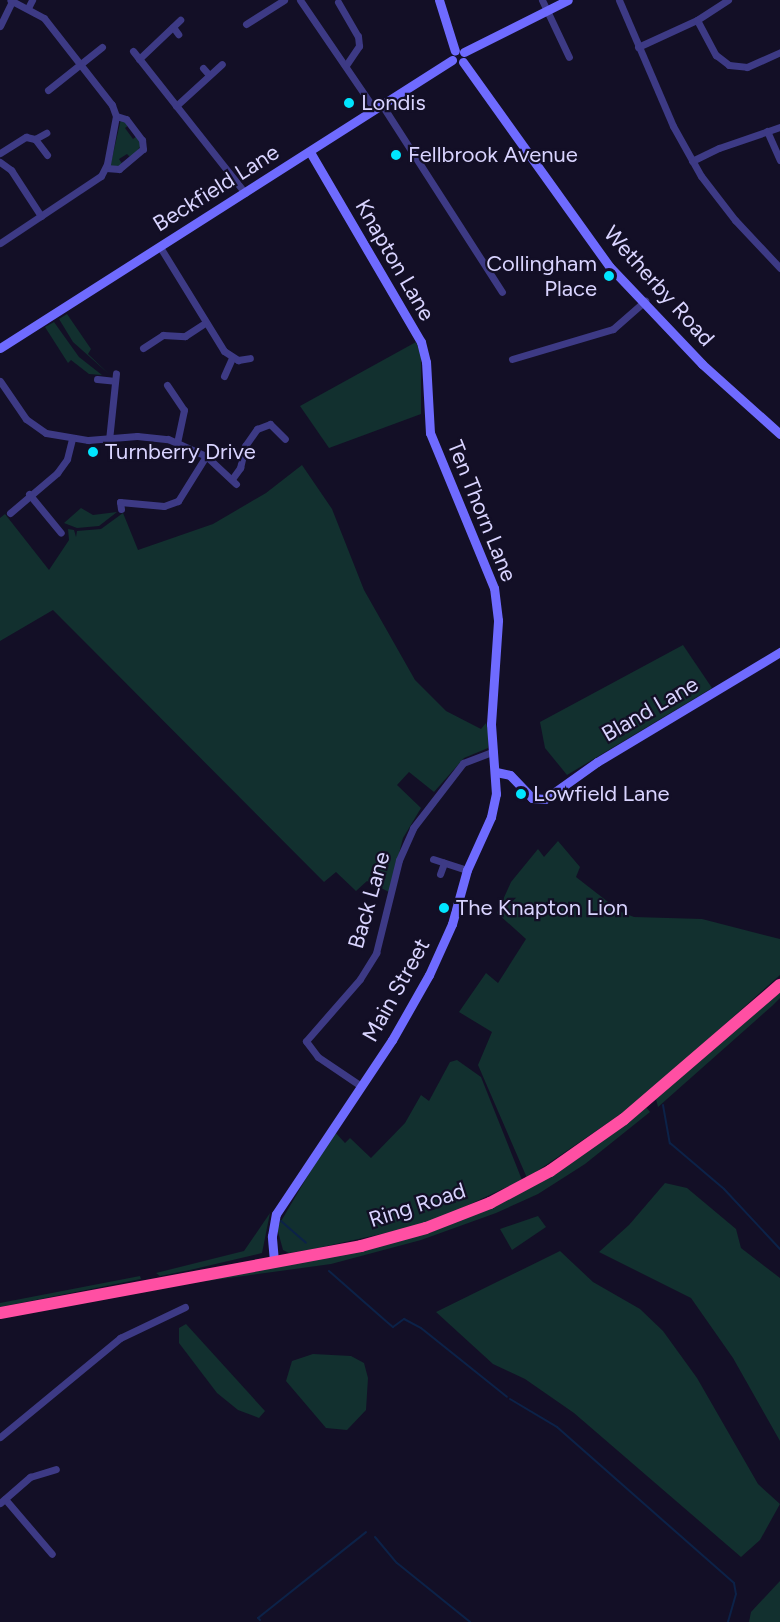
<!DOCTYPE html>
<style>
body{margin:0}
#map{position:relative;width:780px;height:1622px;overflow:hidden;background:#130f26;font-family:Figtree,sans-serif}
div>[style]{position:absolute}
.green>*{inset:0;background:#12302f}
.stream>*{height:2px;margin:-1px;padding:0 1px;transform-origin:1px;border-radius:1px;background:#0c2248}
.street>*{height:7px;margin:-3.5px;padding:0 3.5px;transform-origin:3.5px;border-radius:3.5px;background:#3d3a85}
.secondary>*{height:9px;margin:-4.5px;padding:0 4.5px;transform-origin:4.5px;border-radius:4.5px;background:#6f6bff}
.highway>*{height:12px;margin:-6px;padding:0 6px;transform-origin:6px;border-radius:6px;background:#ff4fa3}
.dots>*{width:16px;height:16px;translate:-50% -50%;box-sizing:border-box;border:3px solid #130f26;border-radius:50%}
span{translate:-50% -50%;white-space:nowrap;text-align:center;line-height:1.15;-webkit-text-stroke:4.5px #130f26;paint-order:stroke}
.poi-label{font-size:22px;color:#d9d4ff}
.left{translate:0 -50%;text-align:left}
.right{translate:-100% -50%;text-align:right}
.street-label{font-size:22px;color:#d9d4ff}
</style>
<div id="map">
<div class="green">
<i style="clip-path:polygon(121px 119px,129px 125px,125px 128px,133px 139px,137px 136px,141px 145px,132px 159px,127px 154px,119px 159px,123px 165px,117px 168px,110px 167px)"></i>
<i style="clip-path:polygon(67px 314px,91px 349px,88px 354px,110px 375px,73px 342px,59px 319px)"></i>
<i style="clip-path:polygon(54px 322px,79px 357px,102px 375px,89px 374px,71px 360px,68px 363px,45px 327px)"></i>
<i style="clip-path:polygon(416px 342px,421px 355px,421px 414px,329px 448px,300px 406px)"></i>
<i style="clip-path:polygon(302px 465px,332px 509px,364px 590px,415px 680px,446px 711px,481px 729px,486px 723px,488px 731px,488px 748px,464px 758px,434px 792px,409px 772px,397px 785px,421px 808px,403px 838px,389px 892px,367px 881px,356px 891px,336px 872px,324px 882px,53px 610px,0 641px,0 518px,5px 514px,49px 570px,69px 540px,68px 529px,74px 530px,76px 537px,77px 531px,101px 529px,123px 513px,138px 550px,213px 524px,266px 493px)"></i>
<i style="clip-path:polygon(81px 508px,93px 515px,117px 512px,99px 526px,77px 528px,64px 523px)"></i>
<i style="clip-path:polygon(683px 645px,712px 688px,567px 775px,545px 748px,540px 722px)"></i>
<i style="clip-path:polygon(558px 841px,580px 867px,576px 877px,621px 912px,634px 917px,702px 919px,780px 939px,780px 975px,637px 1103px,527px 1178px,478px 1065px,492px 1032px,459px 1012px,486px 973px,498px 983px,526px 939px,497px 913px,511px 882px,538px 849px,544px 857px)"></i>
<i style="clip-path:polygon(780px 991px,780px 998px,772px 1006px,658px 1107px,656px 1099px)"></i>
<i style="clip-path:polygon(457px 1060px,481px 1077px,522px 1180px,445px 1216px,404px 1229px,313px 1249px,289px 1253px,283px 1250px,277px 1228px,334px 1131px,345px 1143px,350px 1138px,371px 1158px,405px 1123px,421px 1095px,429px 1101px,450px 1062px)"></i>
<i style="clip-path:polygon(646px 1107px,650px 1112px,585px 1164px,538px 1194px,496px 1213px,421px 1240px,331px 1264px,207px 1281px,209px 1277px,374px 1247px,563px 1168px)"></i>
<i style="clip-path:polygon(665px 1183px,687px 1188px,736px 1229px,741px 1248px,780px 1278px,780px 1441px,733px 1358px,691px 1298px,599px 1252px,629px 1225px)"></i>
<i style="clip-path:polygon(270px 1213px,262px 1253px,190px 1270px,160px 1276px,156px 1273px,244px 1251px)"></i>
<i style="clip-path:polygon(538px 1216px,546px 1227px,512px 1250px,500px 1229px)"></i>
<i style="clip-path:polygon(560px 1251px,593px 1282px,640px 1309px,663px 1331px,697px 1378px,758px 1484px,780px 1504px,760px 1540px,741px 1557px,574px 1413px,525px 1379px,493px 1364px,436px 1312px)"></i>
<i style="clip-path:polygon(140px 1276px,141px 1279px,0 1307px,0 1303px)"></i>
<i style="clip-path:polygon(186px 1324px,265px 1411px,259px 1418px,238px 1410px,217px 1393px,179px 1343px,179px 1328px)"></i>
<i style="clip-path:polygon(313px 1354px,351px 1356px,364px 1363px,368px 1378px,366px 1410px,347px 1430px,326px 1428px,286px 1381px,292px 1361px)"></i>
<i style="clip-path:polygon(780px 1581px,780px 1622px,749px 1622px,751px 1612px)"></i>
</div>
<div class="stream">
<i style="left:663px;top:1105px;width:39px;rotate:80deg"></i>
<i style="left:670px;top:1143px;width:71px;rotate:40.4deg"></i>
<i style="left:724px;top:1189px;width:82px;rotate:47deg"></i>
<i style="left:281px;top:1221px;width:33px;rotate:41deg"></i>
<i style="left:329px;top:1271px;width:76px;rotate:41.3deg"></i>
<i style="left:387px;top:1322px;width:8px;rotate:40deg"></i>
<i style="left:393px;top:1327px;width:14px;rotate:-36deg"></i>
<i style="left:404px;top:1319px;width:19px;rotate:28deg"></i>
<i style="left:421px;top:1328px;width:110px;rotate:38.7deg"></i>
<i style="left:510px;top:1399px;width:55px;rotate:30.8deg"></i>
<i style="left:557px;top:1427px;width:236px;rotate:41.4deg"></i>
<i style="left:734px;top:1583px;width:11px;rotate:80deg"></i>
<i style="left:736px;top:1594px;width:29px;rotate:106deg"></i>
<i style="left:375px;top:1537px;width:34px;rotate:50deg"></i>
<i style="left:397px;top:1563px;width:94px;rotate:38.9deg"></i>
<i style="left:260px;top:1620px;width:3px;rotate:-135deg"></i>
<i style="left:258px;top:1618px;width:138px;rotate:-38.5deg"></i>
</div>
<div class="street">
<i style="left:300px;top:0;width:133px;rotate:55.7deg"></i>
<i style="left:542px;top:0;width:63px;rotate:64.7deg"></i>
<i style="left:619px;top:0;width:137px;rotate:66.8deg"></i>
<i style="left:673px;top:126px;width:57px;rotate:60.8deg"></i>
<i style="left:701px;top:176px;width:56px;rotate:52.3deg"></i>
<i style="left:735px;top:220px;width:66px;rotate:46.8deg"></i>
<i style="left:338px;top:2px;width:39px;rotate:60deg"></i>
<i style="left:358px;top:36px;width:10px;rotate:84deg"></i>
<i style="left:359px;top:46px;width:23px;rotate:124deg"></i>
<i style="left:28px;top:8px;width:9px;rotate:-63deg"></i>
<i style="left:697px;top:20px;width:40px;rotate:62deg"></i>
<i style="left:716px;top:55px;width:16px;rotate:38deg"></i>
<i style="left:729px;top:65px;width:18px;rotate:6deg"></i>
<i style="left:747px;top:67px;width:36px;rotate:-24deg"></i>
<i style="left:246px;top:24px;width:45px;rotate:-32.3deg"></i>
<i style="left:0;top:26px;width:28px;rotate:-64deg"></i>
<i style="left:173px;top:27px;width:9px;rotate:54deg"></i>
<i style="left:638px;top:47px;width:65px;rotate:-24.6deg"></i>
<i style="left:697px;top:20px;width:37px;rotate:-33deg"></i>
<i style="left:133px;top:51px;width:181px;rotate:51.7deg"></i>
<i style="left:139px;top:59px;width:57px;rotate:-43.6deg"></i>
<i style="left:203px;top:68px;width:9px;rotate:49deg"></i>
<i style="left:48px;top:90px;width:69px;rotate:-38.5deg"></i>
<i style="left:382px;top:105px;width:222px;rotate:57.3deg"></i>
<i style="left:176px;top:106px;width:62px;rotate:-42.4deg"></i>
<i style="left:767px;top:131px;width:32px;rotate:66deg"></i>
<i style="left:35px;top:139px;width:13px;rotate:-29deg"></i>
<i style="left:0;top:153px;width:31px;rotate:-32deg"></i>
<i style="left:26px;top:137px;width:9px;rotate:13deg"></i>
<i style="left:35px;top:139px;width:20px;rotate:53deg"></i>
<i style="left:692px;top:161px;width:30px;rotate:-26deg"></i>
<i style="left:719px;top:148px;width:65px;rotate:-19deg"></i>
<i style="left:0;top:162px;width:14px;rotate:36deg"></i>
<i style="left:11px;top:170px;width:55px;rotate:56.9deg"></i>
<i style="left:106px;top:168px;width:13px;rotate:4deg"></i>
<i style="left:119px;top:169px;width:31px;rotate:-40deg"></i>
<i style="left:143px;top:149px;width:9px;rotate:-96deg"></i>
<i style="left:142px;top:140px;width:26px;rotate:-127deg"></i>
<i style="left:126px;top:119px;width:10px;rotate:-163deg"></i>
<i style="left:0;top:243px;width:121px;rotate:-33.6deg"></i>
<i style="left:101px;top:176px;width:13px;rotate:-63deg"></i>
<i style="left:107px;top:164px;width:49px;rotate:-79.4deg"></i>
<i style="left:116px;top:116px;width:12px;rotate:-110deg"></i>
<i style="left:112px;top:105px;width:110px;rotate:-128deg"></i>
<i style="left:44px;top:18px;width:38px;rotate:-152deg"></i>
<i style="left:160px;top:247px;width:122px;rotate:58.4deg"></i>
<i style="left:224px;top:351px;width:17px;rotate:33deg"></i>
<i style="left:238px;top:360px;width:12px;rotate:-9deg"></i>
<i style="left:143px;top:348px;width:24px;rotate:-33deg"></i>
<i style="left:163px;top:335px;width:22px;rotate:3deg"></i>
<i style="left:185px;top:336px;width:24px;rotate:-33deg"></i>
<i style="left:512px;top:359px;width:105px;rotate:-16.5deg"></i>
<i style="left:613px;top:329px;width:43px;rotate:-41.2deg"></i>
<i style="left:224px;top:376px;width:20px;rotate:-66deg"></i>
<i style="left:97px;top:379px;width:18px;rotate:6deg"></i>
<i style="left:0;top:381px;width:46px;rotate:55.6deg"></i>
<i style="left:26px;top:419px;width:24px;rotate:35deg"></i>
<i style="left:46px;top:433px;width:43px;rotate:9.5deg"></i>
<i style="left:88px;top:440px;width:49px;rotate:-4.7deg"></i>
<i style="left:137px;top:436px;width:31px;rotate:6deg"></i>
<i style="left:168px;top:439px;width:42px;rotate:24.1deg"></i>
<i style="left:206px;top:456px;width:41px;rotate:43deg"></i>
<i style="left:167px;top:385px;width:30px;rotate:56deg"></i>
<i style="left:184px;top:410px;width:33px;rotate:102deg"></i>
<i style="left:109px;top:440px;width:67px;rotate:-84deg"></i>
<i style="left:232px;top:479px;width:14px;rotate:-54deg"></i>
<i style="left:240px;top:468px;width:23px;rotate:-77deg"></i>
<i style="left:245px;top:446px;width:21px;rotate:-55deg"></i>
<i style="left:257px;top:429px;width:14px;rotate:-21deg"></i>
<i style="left:270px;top:424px;width:21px;rotate:45deg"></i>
<i style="left:29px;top:494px;width:50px;rotate:50.6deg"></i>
<i style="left:121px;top:509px;width:7px;rotate:-98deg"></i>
<i style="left:120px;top:502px;width:44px;rotate:5.2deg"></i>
<i style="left:164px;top:506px;width:15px;rotate:-20deg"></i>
<i style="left:178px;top:501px;width:53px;rotate:-58.1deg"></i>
<i style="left:10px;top:513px;width:62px;rotate:-40.4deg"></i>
<i style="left:57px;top:473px;width:17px;rotate:-54deg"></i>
<i style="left:67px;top:459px;width:21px;rotate:-76deg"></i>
<i style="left:433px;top:859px;width:36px;rotate:18deg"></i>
<i style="left:440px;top:874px;width:12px;rotate:-70deg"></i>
<i style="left:361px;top:1086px;width:52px;rotate:-146deg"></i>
<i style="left:318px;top:1057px;width:20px;rotate:-127deg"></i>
<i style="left:306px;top:1041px;width:82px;rotate:-48.9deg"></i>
<i style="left:360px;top:979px;width:31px;rotate:-58deg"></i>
<i style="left:376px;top:953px;width:96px;rotate:-76.1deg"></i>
<i style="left:399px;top:860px;width:35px;rotate:-66deg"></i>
<i style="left:413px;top:828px;width:82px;rotate:-52.4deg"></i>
<i style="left:463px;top:763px;width:33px;rotate:-21deg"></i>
<i style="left:0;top:1437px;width:156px;rotate:-39.5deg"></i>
<i style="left:120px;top:1338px;width:72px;rotate:-25.5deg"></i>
<i style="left:5px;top:1499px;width:72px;rotate:49.5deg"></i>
<i style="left:0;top:1503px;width:40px;rotate:-41deg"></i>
<i style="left:30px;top:1477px;width:27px;rotate:-17deg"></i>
</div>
<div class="secondary">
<i style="left:439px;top:0;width:53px;rotate:72.6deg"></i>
<i style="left:464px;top:52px;width:116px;rotate:-26.6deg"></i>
<i style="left:463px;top:62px;width:252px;rotate:54.4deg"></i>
<i style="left:610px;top:267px;width:134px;rotate:46.5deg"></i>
<i style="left:702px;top:364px;width:105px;rotate:41.9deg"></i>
<i style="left:0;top:348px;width:536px;rotate:-32.5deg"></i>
<i style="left:496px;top:772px;width:14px;rotate:12deg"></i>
<i style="left:510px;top:775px;width:32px;rotate:46deg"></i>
<i style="left:532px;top:798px;width:13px;rotate:4deg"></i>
<i style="left:545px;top:799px;width:64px;rotate:-35.4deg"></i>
<i style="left:597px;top:762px;width:214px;rotate:-31deg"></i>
<i style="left:274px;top:1261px;width:25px;rotate:-95deg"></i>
<i style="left:272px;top:1236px;width:22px;rotate:-80deg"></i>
<i style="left:276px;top:1214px;width:209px;rotate:-56.3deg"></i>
<i style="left:392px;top:1040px;width:75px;rotate:-60.4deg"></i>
<i style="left:429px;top:975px;width:56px;rotate:-65.7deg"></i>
<i style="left:452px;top:924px;width:56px;rotate:-74.5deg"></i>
<i style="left:467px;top:870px;width:58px;rotate:-65.6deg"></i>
<i style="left:491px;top:817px;width:24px;rotate:-78deg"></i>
<i style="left:496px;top:794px;width:70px;rotate:-94.1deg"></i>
<i style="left:491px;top:724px;width:104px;rotate:-86.1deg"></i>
<i style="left:498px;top:620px;width:32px;rotate:-97deg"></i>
<i style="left:494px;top:588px;width:168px;rotate:-112.4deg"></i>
<i style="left:430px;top:433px;width:71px;rotate:-93.2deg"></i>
<i style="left:426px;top:362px;width:21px;rotate:-104deg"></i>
<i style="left:421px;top:342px;width:220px;rotate:-120.3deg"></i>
</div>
<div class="highway">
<i style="left:0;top:1313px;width:367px;rotate:-10.5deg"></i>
<i style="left:361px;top:1246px;width:67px;rotate:-15.5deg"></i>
<i style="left:426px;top:1228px;width:69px;rotate:-21.3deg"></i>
<i style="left:490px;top:1203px;width:68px;rotate:-28.1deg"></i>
<i style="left:550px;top:1171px;width:90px;rotate:-35.1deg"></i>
<i style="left:624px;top:1119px;width:206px;rotate:-40.7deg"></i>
</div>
<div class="dots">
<i style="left:349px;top:103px;background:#00e5ff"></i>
<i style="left:396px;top:155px;background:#00e5ff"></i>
<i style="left:609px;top:276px;background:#00e5ff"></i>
<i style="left:93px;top:452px;background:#00e5ff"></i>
<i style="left:521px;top:794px;background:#00e5ff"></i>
<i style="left:444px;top:908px;background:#00e5ff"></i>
</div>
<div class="poi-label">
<span class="left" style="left:361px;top:103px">Londis</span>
<span class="left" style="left:408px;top:155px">Fellbrook Avenue</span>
<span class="right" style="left:597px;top:276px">Collingham<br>Place</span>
<span class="left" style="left:105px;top:452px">Turnberry Drive</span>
<span class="left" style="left:533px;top:794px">Lowfield Lane</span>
<span class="left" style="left:456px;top:908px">The Knapton Lion</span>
</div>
<div class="street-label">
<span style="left:216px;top:188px;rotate:-32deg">Beckfield Lane</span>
<span style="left:395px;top:260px;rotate:60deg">Knapton Lane</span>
<span style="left:659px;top:286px;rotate:48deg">Wetherby Road</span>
<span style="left:482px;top:511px;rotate:68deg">Ten Thorn Lane</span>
<span style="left:650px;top:709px;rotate:-30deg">Bland Lane</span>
<span style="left:369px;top:900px;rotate:-74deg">Back Lane</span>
<span style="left:396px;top:990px;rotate:-61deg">Main Street</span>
<span style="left:417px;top:1205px;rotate:-18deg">Ring Road</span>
</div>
</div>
